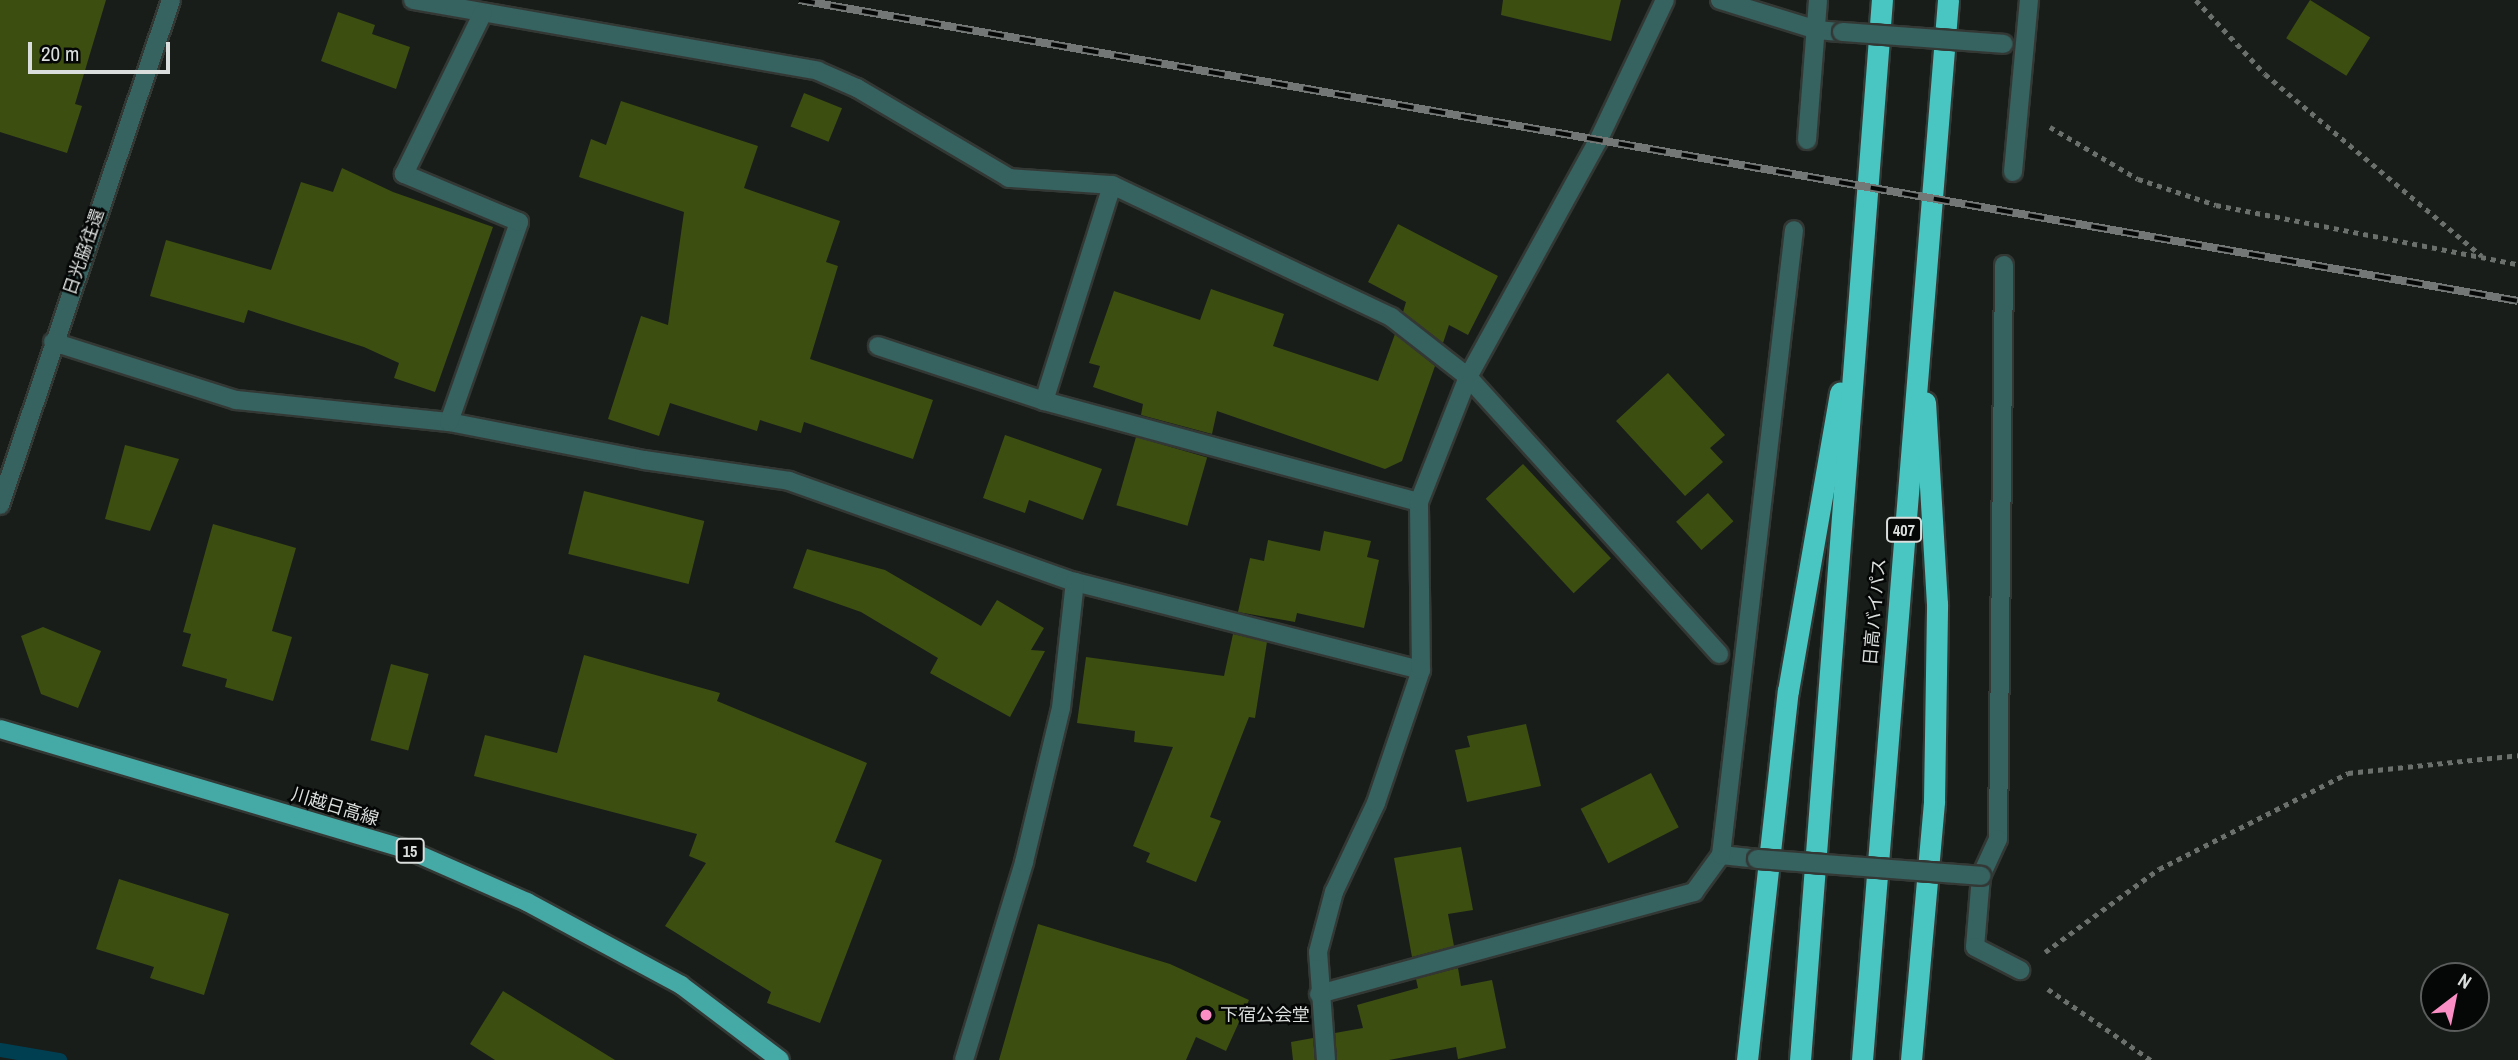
<!DOCTYPE html>
<meta charset="utf-8">
<style>
body{margin:0}
#map{position:relative;width:2518px;height:1060px;overflow:hidden;background:#181d1a;font-family:"Archivo Narrow","Noto Sans JP",sans-serif}
div>[style]{position:absolute}
.stream>*{height:14px;margin:-7px;padding:0 7px;transform-origin:7px;border-radius:7px;background:#003f52}
.building>*{inset:0;background:#3d4e11;transform-origin:0 0}
.path>*{height:4.5px;margin-top:-2.25px;transform-origin:0;background:repeating-linear-gradient(90deg,#6b706d 0 5px,transparent 0 10px)}
.roads{filter:drop-shadow(2px 0 #333835) drop-shadow(-2px 0 #333835) drop-shadow(0 2px #333835) drop-shadow(0 -2px #333835)}
.minor>*{height:18px;margin:-9px;padding:0 9px;transform-origin:9px;border-radius:9px;background:#366260}
.major>*{height:18px;margin:-9px;padding:0 9px;transform-origin:9px;border-radius:9px;background:#45a9a6}
.highway>*{height:21px;margin:-10.5px;padding:0 10.5px;transform-origin:10.5px;border-radius:10.5px;background:#49c6c1}
.rail>*{height:8px;margin-top:-4px;transform-origin:0;background:repeating-linear-gradient(90deg,#050706 0 16px,#737775 0 32px);box-sizing:border-box;border-block:2px solid #737775}
.bridges{filter:drop-shadow(2px 0 #333835) drop-shadow(-2px 0 #333835) drop-shadow(0 2px #333835) drop-shadow(0 -2px #333835)}
.minor-bridge>*{height:18px;margin:-9px;padding:0 9px;transform-origin:9px;border-radius:9px;background:#366260}
.dots>*{width:19px;height:19px;translate:-50% -50%;box-sizing:border-box;border:4px solid #050706;border-radius:50%}
span{translate:-50% -50%;white-space:nowrap;text-align:center;line-height:1.15;-webkit-text-stroke:5px #050706;paint-order:stroke}
.shield-label span{padding:2px 5px;background:#050706;border:2px solid;border-radius:5px;-webkit-text-stroke-width:0}
.shield-label{font-size:16px;color:#dadedc;font-weight:700}
.street-label{font-size:18px;color:#dadedc}
.poi-label{font-size:18px;color:#dadedc}
.left{translate:0 -50%;text-align:left}
.north{position:absolute;left:2420px;top:962px;width:70px;height:70px;box-sizing:border-box;background:#050706;border:2px solid #5a5d5c;border-radius:50%;rotate:32deg;font-size:19px;font-weight:700;line-height:28px;text-align:center;color:#dadedc}
.north::after{content:'';display:block;margin:auto;width:24px;height:32px;background:#fb8fc5;clip-path:polygon(50% 0,100% 100%,50% 72%,0 100%)}
.scale{position:absolute;left:28px;top:42px;width:142px;height:32px;box-sizing:border-box;border:4px solid #dadedc;border-top:0;padding-left:9px;font-size:21px;line-height:24px;white-space:nowrap;color:#dadedc;-webkit-text-stroke:5px #050706;paint-order:stroke}
</style>
<div id="map">
<div class="stream">
<i style="left:0;top:1050px;width:61px;rotate:9.5deg"></i>
</div>
<div class="building">
<i style="clip-path:polygon(0 0,106px 0,75px 104px,82px 106px,67px 153px,0 132px)"></i>
<i style="clip-path:polygon(1503px 0,1621px 0,1611px 41px,1501px 15px)"></i>
<i style="left:2310px;top:0;width:71px;height:45px;rotate:32deg"></i>
<i style="clip-path:polygon(338px 12px,375px 25px,372px 34px,410px 47px,396px 89px,321px 61px)"></i>
<i style="left:804px;top:93px;width:41px;height:36px;rotate:22deg"></i>
<i style="clip-path:polygon(621px 101px,758px 146px,744px 188px,840px 221px,826px 262px,838px 266px,810px 359px,933px 400px,913px 459px,804px 422px,801px 433px,760px 420px,757px 431px,670px 403px,659px 436px,608px 419px,641px 316px,668px 325px,684px 212px,579px 177px,591px 139px,606px 145px)"></i>
<i style="clip-path:polygon(342px 168px,393px 192px,493px 227px,435px 392px,394px 378px,399px 363px,364px 347px,248px 310px,244px 323px,150px 296px,166px 240px,271px 270px,301px 182px,333px 192px)"></i>
<i style="clip-path:polygon(1398px 224px,1498px 276px,1468px 335px,1449px 325px,1443px 343px,1403px 312px,1406px 302px,1368px 282px)"></i>
<i style="clip-path:polygon(1211px 289px,1284px 314px,1273px 346px,1378px 381px,1395px 334px,1435px 366px,1402px 461px,1385px 469px,1217px 411px,1212px 434px,1141px 415px,1143px 404px,1093px 387px,1100px 366px,1089px 363px,1114px 291px,1200px 320px)"></i>
<i style="clip-path:polygon(1668px 373px,1725px 435px,1710px 448px,1723px 462px,1685px 496px,1616px 421px)"></i>
<i style="clip-path:polygon(1005px 435px,1102px 469px,1083px 520px,1029px 500px,1025px 513px,983px 498px)"></i>
<i style="left:1136px;top:437px;width:74px;height:71px;rotate:16deg"></i>
<i style="clip-path:polygon(125px 445px,179px 459px,150px 531px,105px 519px)"></i>
<i style="left:1523px;top:464px;width:129px;height:51px;rotate:47deg"></i>
<i style="left:584px;top:491px;width:124px;height:65px;rotate:14deg"></i>
<i style="left:1708px;top:493px;width:38px;height:43px;rotate:48deg"></i>
<i style="clip-path:polygon(213px 524px,296px 548px,272px 631px,292px 637px,273px 701px,225px 687px,227px 679px,182px 666px,191px 634px,183px 632px)"></i>
<i style="clip-path:polygon(1324px 531px,1371px 541px,1367px 557px,1379px 560px,1364px 628px,1297px 613px,1295px 622px,1238px 612px,1250px 558px,1264px 561px,1268px 540px,1320px 551px)"></i>
<i style="clip-path:polygon(807px 549px,885px 570px,981px 626px,997px 600px,1044px 628px,1031px 650px,1045px 651px,1010px 717px,930px 673px,938px 658px,861px 612px,793px 588px)"></i>
<i style="clip-path:polygon(43px 627px,101px 651px,78px 708px,41px 694px,21px 636px)"></i>
<i style="clip-path:polygon(1233px 634px,1267px 642px,1255px 718px,1249px 717px,1210px 817px,1221px 821px,1196px 882px,1146px 862px,1150px 853px,1133px 846px,1173px 747px,1134px 742px,1135px 731px,1077px 723px,1086px 657px,1224px 676px)"></i>
<i style="clip-path:polygon(584px 655px,720px 693px,717px 701px,867px 763px,835px 842px,882px 860px,820px 1023px,767px 1003px,771px 992px,665px 926px,706px 863px,689px 856px,697px 834px,474px 776px,485px 735px,557px 753px)"></i>
<i style="left:391px;top:664px;width:39px;height:79px;rotate:15deg"></i>
<i style="clip-path:polygon(1526px 724px,1541px 786px,1467px 802px,1455px 750px,1470px 747px,1467px 736px)"></i>
<i style="left:1651px;top:773px;width:61px;height:79px;rotate:63deg"></i>
<i style="clip-path:polygon(1461px 847px,1473px 910px,1448px 914px,1454px 946px,1412px 957px,1394px 858px)"></i>
<i style="clip-path:polygon(119px 879px,229px 914px,204px 995px,150px 978px,154px 967px,96px 949px)"></i>
<i style="clip-path:polygon(1038px 924px,1170px 964px,1249px 1000px,1226px 1051px,1196px 1037px,1186px 1060px,999px 1060px)"></i>
<i style="clip-path:polygon(1458px 968px,1461px 986px,1492px 980px,1506px 1048px,1458px 1059px,1456px 1047px,1389px 1060px,1337px 1060px,1335px 1033px,1363px 1028px,1357px 1005px,1418px 988px,1416px 979px)"></i>
<i style="clip-path:polygon(503px 991px,615px 1060px,495px 1060px,470px 1044px)"></i>
<i style="clip-path:polygon(1313px 1038px,1315px 1060px,1293px 1060px,1291px 1042px)"></i>
</div>
<div class="path">
<i style="left:2196px;top:0;width:101px;rotate:47deg"></i>
<i style="left:2265px;top:74px;width:283px;rotate:40deg"></i>
<i style="left:2050px;top:127px;width:102px;rotate:30.6deg"></i>
<i style="left:2138px;top:179px;width:82px;rotate:18.4deg"></i>
<i style="left:2216px;top:205px;width:308px;rotate:11.1deg"></i>
<i style="left:2045px;top:952px;width:141px;rotate:-36.1deg"></i>
<i style="left:2159px;top:869px;width:212px;rotate:-26.9deg"></i>
<i style="left:2348px;top:773px;width:171px;rotate:-6deg"></i>
<i style="left:2048px;top:989px;width:125px;rotate:34.6deg"></i>
</div>
<div class="roads">
<div class="minor">
<i style="left:413px;top:0;width:411px;rotate:9.9deg"></i>
<i style="left:818px;top:71px;width:43px;rotate:23.6deg"></i>
<i style="left:857px;top:88px;width:177px;rotate:30.6deg"></i>
<i style="left:1009px;top:178px;width:103px;rotate:3.9deg"></i>
<i style="left:1112px;top:185px;width:309px;rotate:25.3deg"></i>
<i style="left:1391px;top:317px;width:98px;rotate:37.9deg"></i>
<i style="left:1468px;top:377px;width:374px;rotate:47.8deg"></i>
<i style="left:1720px;top:0;width:102px;rotate:17.2deg"></i>
<i style="left:1817px;top:30px;width:25px;rotate:5deg"></i>
<i style="left:1807px;top:140px;width:140px;rotate:-85.5deg"></i>
<i style="left:2013px;top:172px;width:173px;rotate:-84.7deg"></i>
<i style="left:2004px;top:265px;width:574px;rotate:90.6deg"></i>
<i style="left:1998px;top:839px;width:41px;rotate:114.7deg"></i>
<i style="left:1981px;top:876px;width:71px;rotate:94.8deg"></i>
<i style="left:1975px;top:947px;width:51px;rotate:27.1deg"></i>
<i style="left:53px;top:342px;width:192px;rotate:17.6deg"></i>
<i style="left:236px;top:400px;width:214px;rotate:5.9deg"></i>
<i style="left:449px;top:422px;width:199px;rotate:11deg"></i>
<i style="left:644px;top:460px;width:147px;rotate:8.2deg"></i>
<i style="left:789px;top:481px;width:303px;rotate:19.5deg"></i>
<i style="left:1075px;top:582px;width:357px;rotate:14.3deg"></i>
<i style="left:878px;top:346px;width:175px;rotate:18.3deg"></i>
<i style="left:1044px;top:401px;width:388px;rotate:15.1deg"></i>
<i style="left:1044px;top:401px;width:226px;rotate:-72.5deg"></i>
<i style="left:449px;top:422px;width:212px;rotate:-70.7deg"></i>
<i style="left:519px;top:222px;width:125px;rotate:-157.3deg"></i>
<i style="left:404px;top:174px;width:179px;rotate:-63.9deg"></i>
<i style="left:0;top:505px;width:533px;rotate:-71.29deg"></i>
<i style="left:1721px;top:855px;width:36px;rotate:6deg"></i>
<i style="left:1319px;top:994px;width:389px;rotate:-15.2deg"></i>
<i style="left:1694px;top:892px;width:46px;rotate:-53.9deg"></i>
<i style="left:1721px;top:855px;width:629px;rotate:-83.34deg"></i>
<i style="left:964px;top:1060px;width:207px;rotate:-73.1deg"></i>
<i style="left:1024px;top:862px;width:158px;rotate:-76.5deg"></i>
<i style="left:1061px;top:708px;width:127px;rotate:-83.7deg"></i>
<i style="left:1326px;top:1060px;width:108px;rotate:-94.2deg"></i>
<i style="left:1318px;top:952px;width:62px;rotate:-75.1deg"></i>
<i style="left:1334px;top:892px;width:98px;rotate:-64.7deg"></i>
<i style="left:1376px;top:803px;width:140px;rotate:-71.3deg"></i>
<i style="left:1421px;top:670px;width:168px;rotate:-90.7deg"></i>
<i style="left:1419px;top:502px;width:134px;rotate:-68.6deg"></i>
<i style="left:1468px;top:377px;width:269px;rotate:-61.2deg"></i>
<i style="left:1598px;top:141px;width:156px;rotate:-64.6deg"></i>
</div>
<div class="major">
<i style="left:0;top:729px;width:429px;rotate:16.5deg"></i>
<i style="left:411px;top:851px;width:127px;rotate:23.7deg"></i>
<i style="left:527px;top:902px;width:175px;rotate:28.3deg"></i>
<i style="left:681px;top:985px;width:124px;rotate:37.1deg"></i>
</div>
<div class="highway">
<i style="left:1747px;top:1060px;width:371px;rotate:-83.7deg"></i>
<i style="left:1788px;top:691px;width:303px;rotate:-80.1deg"></i>
<i style="left:1800px;top:1060px;width:1063px;rotate:-85.58deg"></i>
<i style="left:1862px;top:1060px;width:1063px;rotate:-85.36deg"></i>
<i style="left:1911px;top:1060px;width:260px;rotate:-84.9deg"></i>
<i style="left:1934px;top:801px;width:197px;rotate:-89.1deg"></i>
<i style="left:1937px;top:604px;width:202px;rotate:-93.4deg"></i>
</div>
</div>
<div class="rail">
<i style="left:799px;top:0;width:1745px;rotate:9.93deg"></i>
</div>
<div class="bridges">
<div class="minor-bridge">
<i style="left:1842px;top:32px;width:162px;rotate:4.2deg"></i>
<i style="left:1757px;top:859px;width:225px;rotate:4.3deg"></i>
</div>
</div>
<div class="dots">
<i style="left:1206px;top:1015px;background:#fb8fc5"></i>
</div>
<div class="shield-label">
<span style="left:1904px;top:530px">407</span>
<span style="left:410px;top:851px">15</span>
</div>
<div class="street-label">
<span style="left:84px;top:252px;rotate:-71deg">日光脇往還</span>
<span style="left:1875px;top:612px;rotate:-85deg">日高バイパス</span>
<span style="left:335px;top:807px;rotate:17deg">川越日高線</span>
</div>
<div class="poi-label">
<span class="left" style="left:1220px;top:1015px">下宿公会堂</span>
</div>
<div class="north">N</div>
<div class="scale">20 m</div>
</div>
